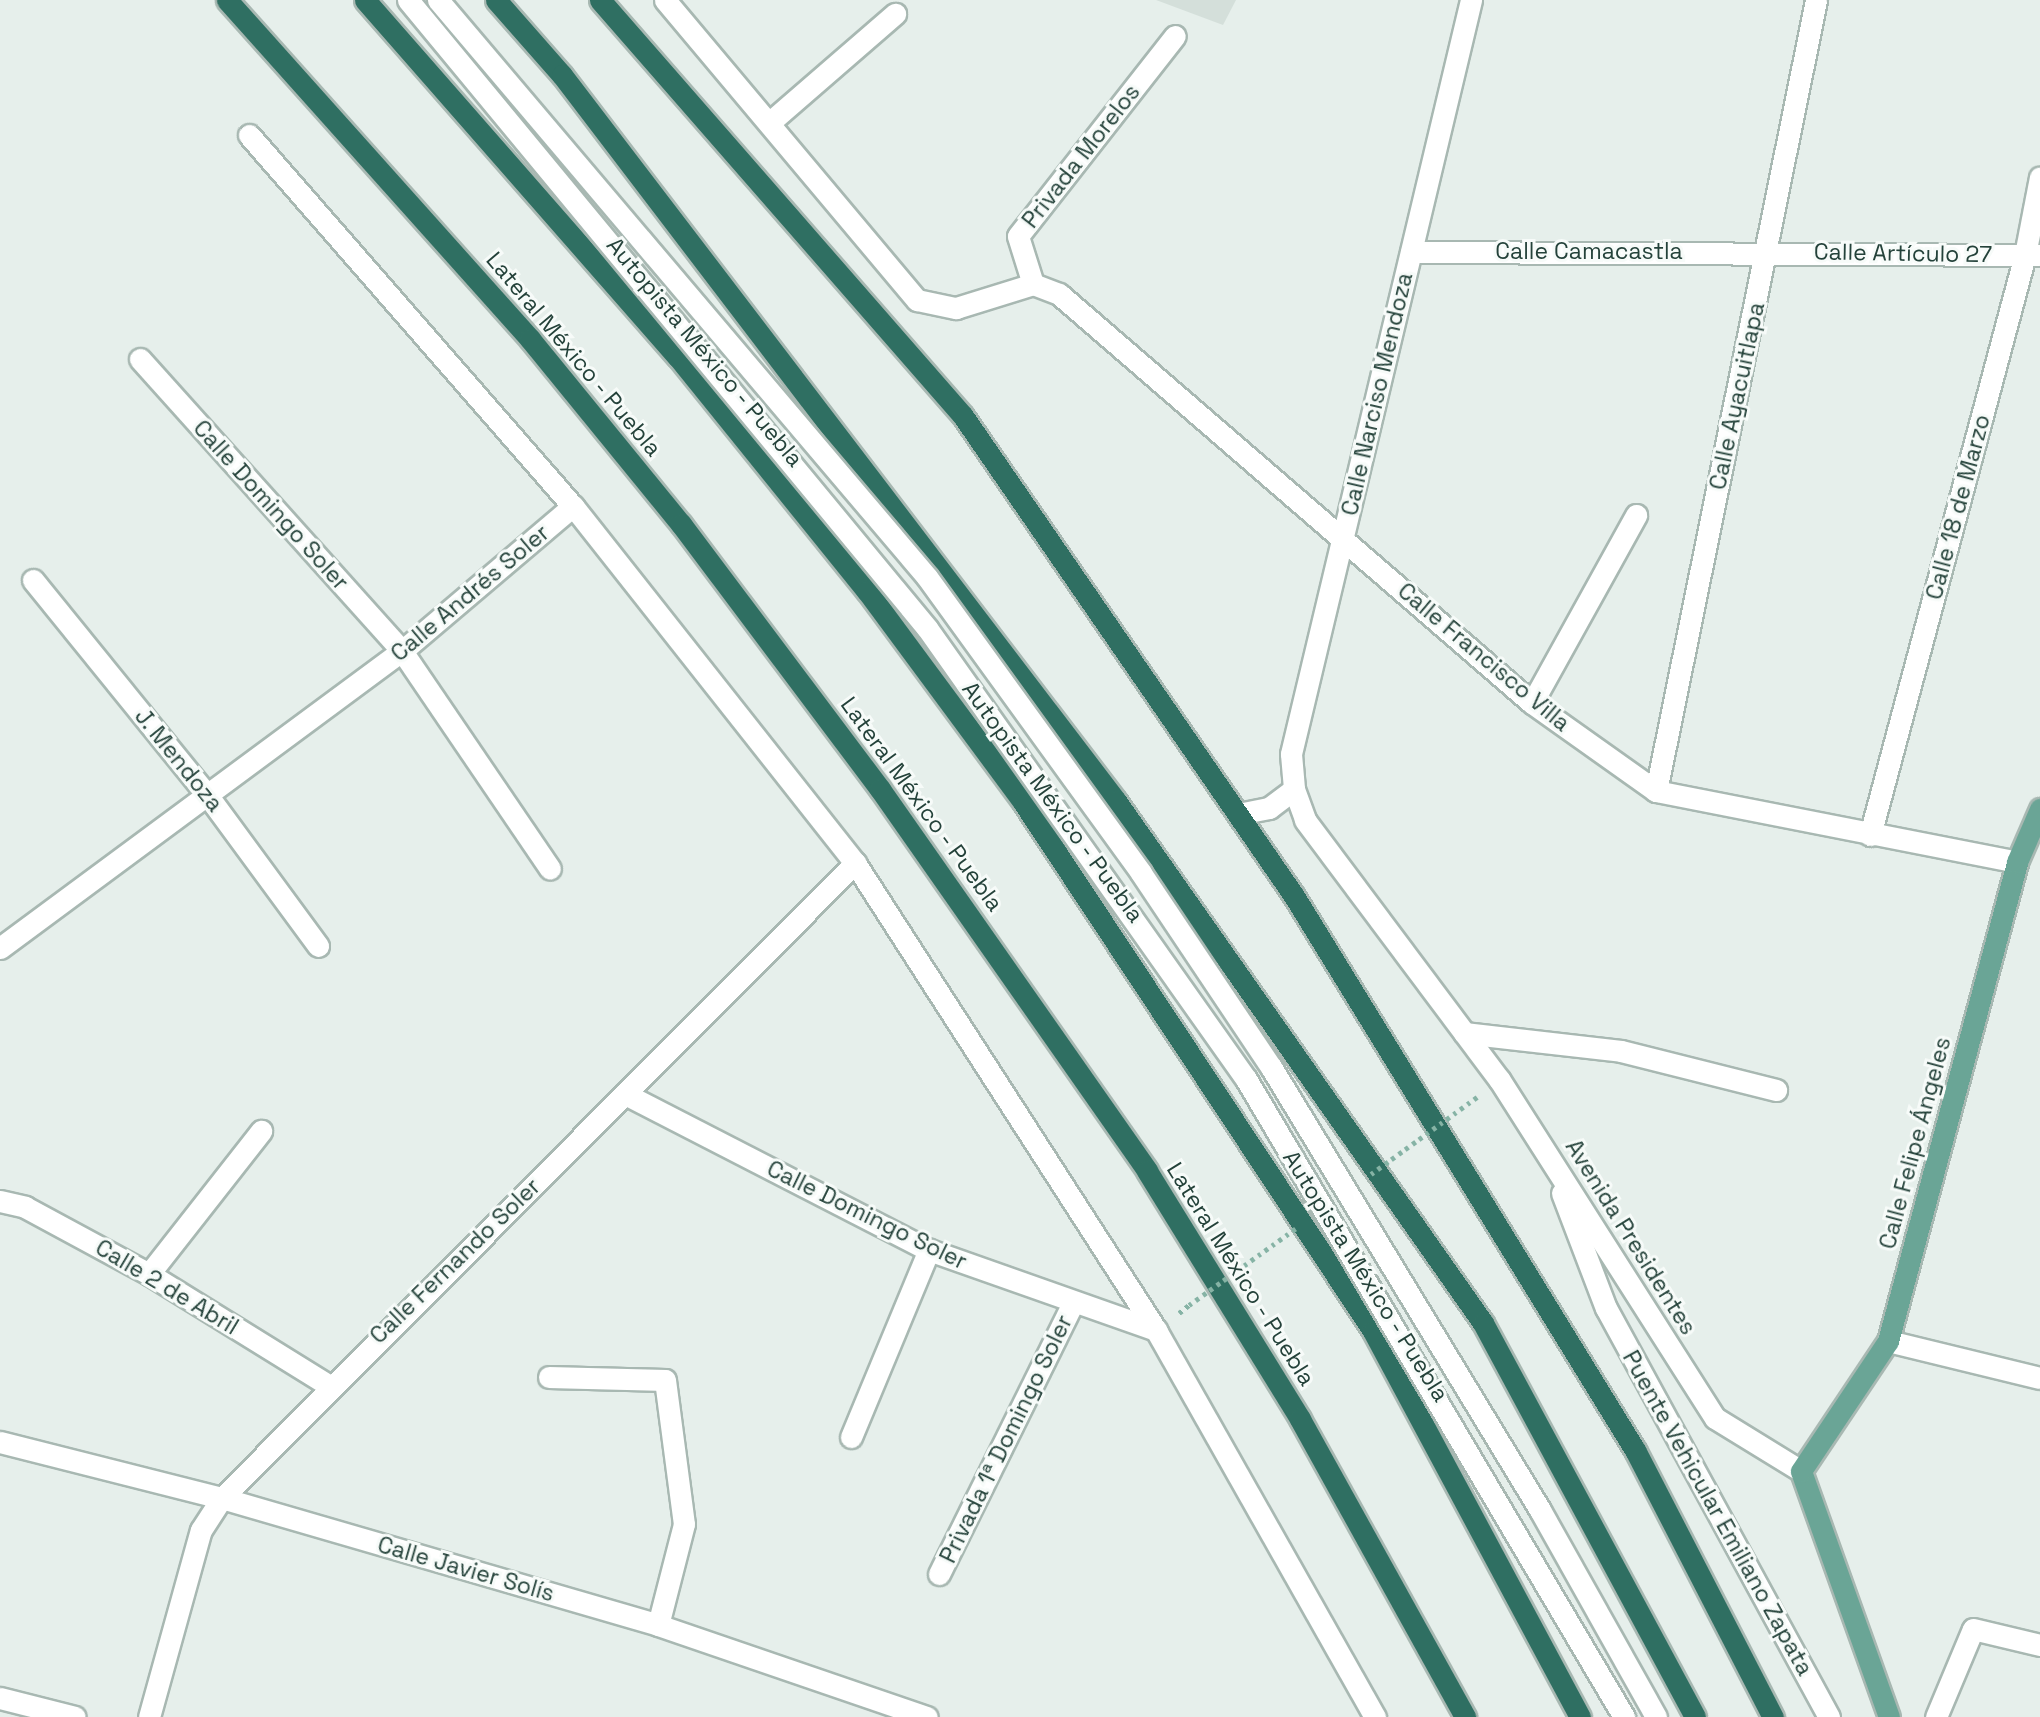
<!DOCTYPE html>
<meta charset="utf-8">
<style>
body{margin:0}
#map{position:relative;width:2040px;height:1717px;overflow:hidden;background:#e6efeb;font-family:"Space Grotesk",sans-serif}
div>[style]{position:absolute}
.built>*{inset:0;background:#d4dfda}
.path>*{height:4.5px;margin-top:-2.25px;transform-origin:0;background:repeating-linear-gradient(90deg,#86b3a5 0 3.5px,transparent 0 8.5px)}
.roads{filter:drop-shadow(2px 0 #a8b8b2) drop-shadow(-2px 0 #a8b8b2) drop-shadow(0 2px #a8b8b2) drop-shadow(0 -2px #a8b8b2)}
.minor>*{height:21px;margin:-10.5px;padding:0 10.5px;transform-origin:10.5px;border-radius:10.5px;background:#fff}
.major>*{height:21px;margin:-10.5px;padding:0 10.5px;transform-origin:10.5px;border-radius:10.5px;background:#6aa596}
.highway>*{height:21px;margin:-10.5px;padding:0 10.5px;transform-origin:10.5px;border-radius:10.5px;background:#2f6f62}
.path-bridge>*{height:4.5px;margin-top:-2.25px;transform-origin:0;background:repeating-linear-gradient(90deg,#86b3a5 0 3.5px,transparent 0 8.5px)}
.bridges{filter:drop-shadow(2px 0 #a8b8b2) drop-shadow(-2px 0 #a8b8b2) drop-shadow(0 2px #a8b8b2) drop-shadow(0 -2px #a8b8b2)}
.minor-bridge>*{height:21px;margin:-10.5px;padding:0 10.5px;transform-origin:10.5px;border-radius:10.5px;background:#fff}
span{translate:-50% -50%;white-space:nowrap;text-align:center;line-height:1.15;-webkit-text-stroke:6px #f7fbf9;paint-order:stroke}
.street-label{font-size:23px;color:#24423a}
</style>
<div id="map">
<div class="built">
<i style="clip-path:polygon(1156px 0,1236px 0,1223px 25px)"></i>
</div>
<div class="path">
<i style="left:1179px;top:1313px;width:13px;rotate:-39deg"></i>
</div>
<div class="roads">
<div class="minor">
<i style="left:665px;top:0;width:392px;rotate:50deg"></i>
<i style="left:917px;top:300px;width:40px;rotate:12deg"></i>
<i style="left:956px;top:308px;width:81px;rotate:-17.3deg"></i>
<i style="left:1471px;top:0;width:775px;rotate:103.43deg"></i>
<i style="left:1291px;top:754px;width:35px;rotate:85deg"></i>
<i style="left:1294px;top:789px;width:33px;rotate:70deg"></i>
<i style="left:1305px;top:820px;width:324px;rotate:53.2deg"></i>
<i style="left:1499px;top:1079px;width:402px;rotate:57.5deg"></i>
<i style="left:1715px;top:1418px;width:101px;rotate:31.6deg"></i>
<i style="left:769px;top:123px;width:167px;rotate:-40.9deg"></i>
<i style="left:249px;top:135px;width:493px;rotate:48.9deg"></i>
<i style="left:573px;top:506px;width:455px;rotate:51.7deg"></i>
<i style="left:855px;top:863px;width:556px;rotate:57.2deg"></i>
<i style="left:1156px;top:1330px;width:445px;rotate:60.5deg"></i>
<i style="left:1411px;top:252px;width:628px;rotate:0.27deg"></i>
<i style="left:1033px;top:284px;width:28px;rotate:21deg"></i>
<i style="left:1059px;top:294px;width:625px;rotate:40.85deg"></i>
<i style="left:1532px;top:703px;width:152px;rotate:35.4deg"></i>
<i style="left:1656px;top:791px;width:368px;rotate:11.1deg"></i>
<i style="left:1033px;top:284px;width:50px;rotate:-107.4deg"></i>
<i style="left:1018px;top:236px;width:254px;rotate:-51.9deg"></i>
<i style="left:140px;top:359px;width:392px;rotate:48.1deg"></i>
<i style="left:402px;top:651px;width:263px;rotate:55.8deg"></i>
<i style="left:33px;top:580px;width:278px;rotate:51deg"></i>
<i style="left:208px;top:796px;width:186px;rotate:53.7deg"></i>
<i style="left:1532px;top:703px;width:215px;rotate:-61deg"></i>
<i style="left:1656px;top:791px;width:807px;rotate:-78.56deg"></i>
<i style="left:1238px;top:814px;width:32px;rotate:-11deg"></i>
<i style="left:1269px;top:808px;width:31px;rotate:-37deg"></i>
<i style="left:1870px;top:835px;width:600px;rotate:-75.04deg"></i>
<i style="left:2025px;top:255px;width:79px;rotate:-79.1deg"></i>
<i style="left:0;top:948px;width:500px;rotate:-36.5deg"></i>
<i style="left:402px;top:651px;width:224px;rotate:-40.3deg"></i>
<i style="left:1464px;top:1033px;width:158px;rotate:6.5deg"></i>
<i style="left:1621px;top:1051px;width:160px;rotate:14.1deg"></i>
<i style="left:625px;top:1094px;width:342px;rotate:27.2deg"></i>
<i style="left:929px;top:1250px;width:241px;rotate:19.4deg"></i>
<i style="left:1562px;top:1193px;width:123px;rotate:69.1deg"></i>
<i style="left:1606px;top:1308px;width:466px;rotate:61.4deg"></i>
<i style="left:0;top:1201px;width:26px;rotate:13deg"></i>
<i style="left:25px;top:1207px;width:141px;rotate:28.4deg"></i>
<i style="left:149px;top:1274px;width:211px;rotate:31.8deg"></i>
<i style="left:149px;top:1274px;width:182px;rotate:-51.9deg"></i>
<i style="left:1888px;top:1341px;width:156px;rotate:13.7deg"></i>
<i style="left:549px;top:1377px;width:116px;rotate:1.5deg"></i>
<i style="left:665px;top:1380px;width:145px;rotate:82.5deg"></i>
<i style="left:684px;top:1524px;width:104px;rotate:104.4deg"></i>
<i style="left:851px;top:1437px;width:203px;rotate:-67.4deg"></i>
<i style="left:0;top:1442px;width:229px;rotate:14.2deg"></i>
<i style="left:222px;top:1498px;width:454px;rotate:16.2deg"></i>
<i style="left:658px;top:1625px;width:284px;rotate:18.9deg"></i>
<i style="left:939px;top:1574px;width:300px;rotate:-63.7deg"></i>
<i style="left:0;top:1698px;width:77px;rotate:14.2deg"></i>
<i style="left:149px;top:1717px;width:194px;rotate:-74.5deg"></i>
<i style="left:201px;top:1530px;width:38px;rotate:-57deg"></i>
<i style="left:222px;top:1498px;width:897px;rotate:-45.09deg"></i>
<i style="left:1936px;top:1717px;width:95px;rotate:-67.2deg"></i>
<i style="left:1973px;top:1629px;width:69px;rotate:13.4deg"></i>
</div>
<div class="major">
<i style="left:1889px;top:1717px;width:261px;rotate:-109.7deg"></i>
<i style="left:1801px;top:1471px;width:156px;rotate:-56.2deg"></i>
<i style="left:1888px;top:1341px;width:496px;rotate:-74.9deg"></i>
<i style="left:2017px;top:862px;width:58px;rotate:-66.5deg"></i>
</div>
<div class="highway">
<i style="left:227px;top:0;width:455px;rotate:48.2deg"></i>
<i style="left:530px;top:339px;width:239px;rotate:50.8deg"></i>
<i style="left:681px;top:524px;width:331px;rotate:53.1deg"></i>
<i style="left:880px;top:789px;width:466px;rotate:55deg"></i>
<i style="left:1147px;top:1171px;width:291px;rotate:58.3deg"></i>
<i style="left:1300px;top:1419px;width:341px;rotate:61deg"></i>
<i style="left:365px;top:0;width:475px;rotate:48.8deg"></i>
<i style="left:678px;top:357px;width:301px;rotate:51.1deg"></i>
<i style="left:867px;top:591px;width:262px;rotate:53.5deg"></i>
<i style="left:1023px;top:802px;width:634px;rotate:56.51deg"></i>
<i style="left:1373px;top:1331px;width:438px;rotate:61.8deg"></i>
<i style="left:496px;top:0;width:100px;rotate:48.7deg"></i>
<i style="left:562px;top:75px;width:913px;rotate:52.65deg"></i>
<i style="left:1116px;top:801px;width:638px;rotate:54.89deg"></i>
<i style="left:1483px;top:1323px;width:447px;rotate:61.7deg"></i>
<i style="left:600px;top:0;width:552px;rotate:48.89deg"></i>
<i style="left:963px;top:416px;width:583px;rotate:55.41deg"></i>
<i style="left:1294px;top:896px;width:651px;rotate:58.39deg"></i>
<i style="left:1635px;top:1450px;width:301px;rotate:62.7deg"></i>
</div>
</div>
<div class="path-bridge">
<i style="left:1371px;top:1174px;width:131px;rotate:-36deg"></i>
<i style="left:1189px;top:1305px;width:135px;rotate:-35.7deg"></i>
</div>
<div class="bridges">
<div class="minor-bridge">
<i style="left:408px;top:0;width:815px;rotate:50.43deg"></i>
<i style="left:927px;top:628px;width:552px;rotate:54.73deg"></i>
<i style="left:1246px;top:1079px;width:742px;rotate:59.35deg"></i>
<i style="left:438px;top:0;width:756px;rotate:49.72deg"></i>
<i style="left:927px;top:577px;width:365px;rotate:54.1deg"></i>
<i style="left:1141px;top:873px;width:234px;rotate:56.2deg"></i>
<i style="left:1271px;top:1067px;width:518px;rotate:58.73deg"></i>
<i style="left:1540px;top:1510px;width:237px;rotate:60.7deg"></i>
</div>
</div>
<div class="street-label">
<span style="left:1081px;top:156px;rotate:-52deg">Privada Morelos</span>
<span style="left:1589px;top:251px">Calle Camacastla</span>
<span style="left:1903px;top:253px;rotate:1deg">Calle Artículo 27</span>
<span style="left:705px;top:352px;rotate:50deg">Autopista México - Puebla</span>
<span style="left:574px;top:354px;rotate:50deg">Lateral México - Puebla</span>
<span style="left:1377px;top:394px;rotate:-77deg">Calle Narciso Mendoza</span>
<span style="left:1737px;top:396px;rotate:-78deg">Calle Ayacuitlapa</span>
<span style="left:271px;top:505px;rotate:48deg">Calle Domingo Soler</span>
<span style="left:1958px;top:507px;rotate:-75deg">Calle 18 de Marzo</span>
<span style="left:470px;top:593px;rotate:-40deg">Calle Andrés Soler</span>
<span style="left:1484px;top:657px;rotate:40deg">Calle Francisco Villa</span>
<span style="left:179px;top:760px;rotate:51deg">J. Mendoza</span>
<span style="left:1053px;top:802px;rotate:54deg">Autopista México - Puebla</span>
<span style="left:922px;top:804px;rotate:54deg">Lateral México - Puebla</span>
<span style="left:1915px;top:1143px;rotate:-75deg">Calle Felipe Ángeles</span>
<span style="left:867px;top:1215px;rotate:26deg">Calle Domingo Soler</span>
<span style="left:1631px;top:1237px;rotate:58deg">Avenida Presidentes</span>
<span style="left:455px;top:1261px;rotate:-44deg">Calle Fernando Soler</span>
<span style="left:1241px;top:1274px;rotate:58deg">Lateral México - Puebla</span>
<span style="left:1366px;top:1276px;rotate:58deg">Autopista México - Puebla</span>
<span style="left:167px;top:1287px;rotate:31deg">Calle 2 de Abril</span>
<span style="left:1006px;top:1439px;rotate:-64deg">Privada 1ª Domingo Soler</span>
<span style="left:1718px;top:1513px;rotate:61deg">Puente Vehicular Emiliano Zapata</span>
<span style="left:466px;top:1569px;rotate:16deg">Calle Javier Solís</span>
</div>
</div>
